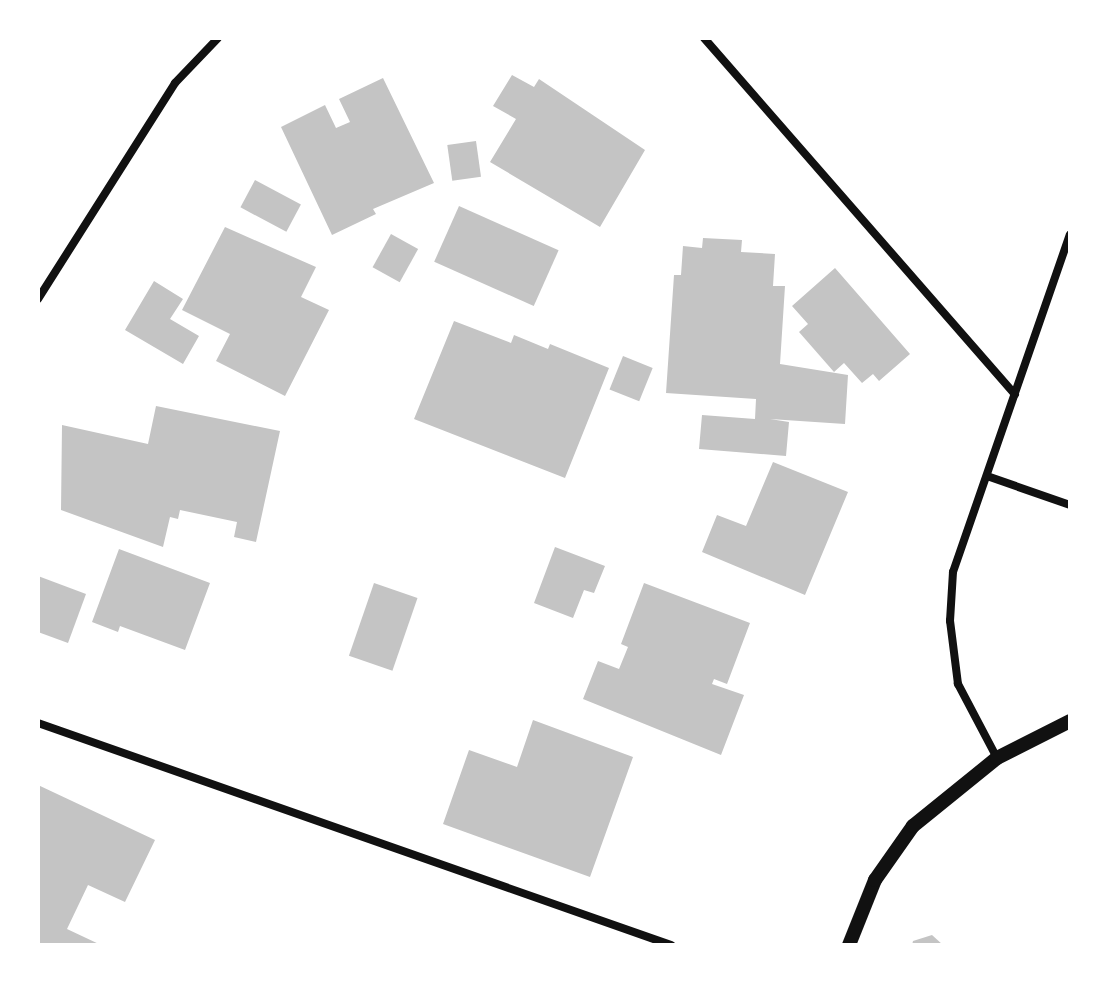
<!DOCTYPE html>
<style>
body{margin:0}
#map{position:relative;width:1108px;height:983px;overflow:hidden;background:#fff;font-family:"Archivo Narrow",sans-serif}
div>[style]{position:absolute}
.building>*{inset:0;background:#c4c4c4;transform-origin:0 0}
.minor>*{height:8px;margin:-4px;padding:0 4px;transform-origin:4px;border-radius:4px;background:#111}
.tertiary>*{height:14px;margin:-7px;padding:0 7px;transform-origin:7px;border-radius:7px;background:#111}
span{translate:-50% -50%;white-space:nowrap;text-align:center;line-height:1.15;-webkit-text-stroke:8px #fff;paint-order:stroke}
.frame{position:absolute;inset:0;border:40px solid #fff;pointer-events:none}
</style>
<div id="map">
<div class="building">
<i style="clip-path:polygon(512px 75px,534px 87px,539px 79px,645px 150px,600px 227px,490px 162px,516px 119px,493px 106px)"></i>
<i style="clip-path:polygon(383px 78px,434px 183px,373px 209px,376px 214px,332px 235px,281px 127px,325px 105px,336px 128px,350px 122px,339px 99px)"></i>
<i style="left:476px;top:141px;width:36px;height:29px;rotate:82deg"></i>
<i style="left:255px;top:180px;width:52px;height:31px;rotate:28deg"></i>
<i style="left:459px;top:206px;width:109px;height:61px;rotate:24deg"></i>
<i style="clip-path:polygon(225px 227px,316px 267px,301px 297px,329px 310px,285px 396px,216px 361px,230px 334px,182px 310px)"></i>
<i style="left:391px;top:234px;width:31px;height:38px;rotate:29deg"></i>
<i style="clip-path:polygon(703px 238px,742px 240px,741px 252px,775px 254px,773px 286px,785px 286px,780px 364px,848px 375px,845px 424px,770px 419px,789px 422px,786px 456px,699px 449px,702px 415px,755px 419px,756px 399px,666px 393px,674px 275px,681px 275px,683px 246px,702px 248px)"></i>
<i style="clip-path:polygon(835px 268px,910px 354px,879px 381px,873px 374px,862px 383px,844px 363px,834px 372px,799px 332px,808px 324px,792px 306px)"></i>
<i style="clip-path:polygon(154px 281px,183px 299px,170px 319px,199px 336px,183px 364px,125px 330px)"></i>
<i style="clip-path:polygon(454px 321px,511px 343px,514px 335px,548px 349px,550px 344px,609px 368px,565px 478px,414px 419px)"></i>
<i style="left:623px;top:356px;width:32px;height:36px;rotate:22deg"></i>
<i style="clip-path:polygon(156px 406px,280px 431px,256px 542px,234px 537px,237px 522px,180px 510px,178px 519px,170px 517px,163px 547px,61px 510px,62px 425px,148px 444px)"></i>
<i style="clip-path:polygon(773px 462px,848px 492px,805px 595px,702px 552px,717px 515px,746px 526px)"></i>
<i style="clip-path:polygon(555px 547px,605px 566px,594px 593px,584px 590px,573px 618px,534px 603px)"></i>
<i style="clip-path:polygon(119px 549px,210px 583px,185px 650px,120px 626px,118px 632px,92px 622px)"></i>
<i style="clip-path:polygon(38px 576px,86px 594px,68px 643px,38px 632px)"></i>
<i style="left:374px;top:583px;width:46px;height:77px;rotate:19deg"></i>
<i style="clip-path:polygon(644px 583px,750px 623px,727px 684px,714px 679px,712px 684px,744px 695px,721px 755px,583px 699px,598px 661px,619px 669px,628px 647px,621px 644px)"></i>
<i style="clip-path:polygon(533px 720px,633px 757px,590px 877px,443px 824px,469px 750px,517px 767px)"></i>
<i style="clip-path:polygon(38px 785px,155px 840px,125px 902px,88px 885px,67px 929px,101px 945px,38px 945px)"></i>
<i style="clip-path:polygon(932px 935px,943px 945px,912px 945px,913px 941px)"></i>
</div>
<div class="minor">
<i style="left:704px;top:38px;width:473px;rotate:48.9deg"></i>
<i style="left:38px;top:299px;width:256px;rotate:-57.6deg"></i>
<i style="left:175px;top:83px;width:62px;rotate:-46.3deg"></i>
<i style="left:987px;top:476px;width:88px;rotate:19.3deg"></i>
<i style="left:38px;top:723px;width:671px;rotate:19.33deg"></i>
<i style="left:997px;top:758px;width:84px;rotate:-117.8deg"></i>
<i style="left:958px;top:684px;width:64px;rotate:-97.2deg"></i>
<i style="left:950px;top:621px;width:49px;rotate:-86.5deg"></i>
<i style="left:953px;top:572px;width:357px;rotate:-70.9deg"></i>
</div>
<div class="tertiary">
<i style="left:849px;top:945px;width:70px;rotate:-68.2deg"></i>
<i style="left:875px;top:880px;width:66px;rotate:-54.9deg"></i>
<i style="left:913px;top:826px;width:108px;rotate:-39deg"></i>
<i style="left:997px;top:758px;width:82px;rotate:-26.9deg"></i>
</div>
<div class="frame"></div>
</div>
